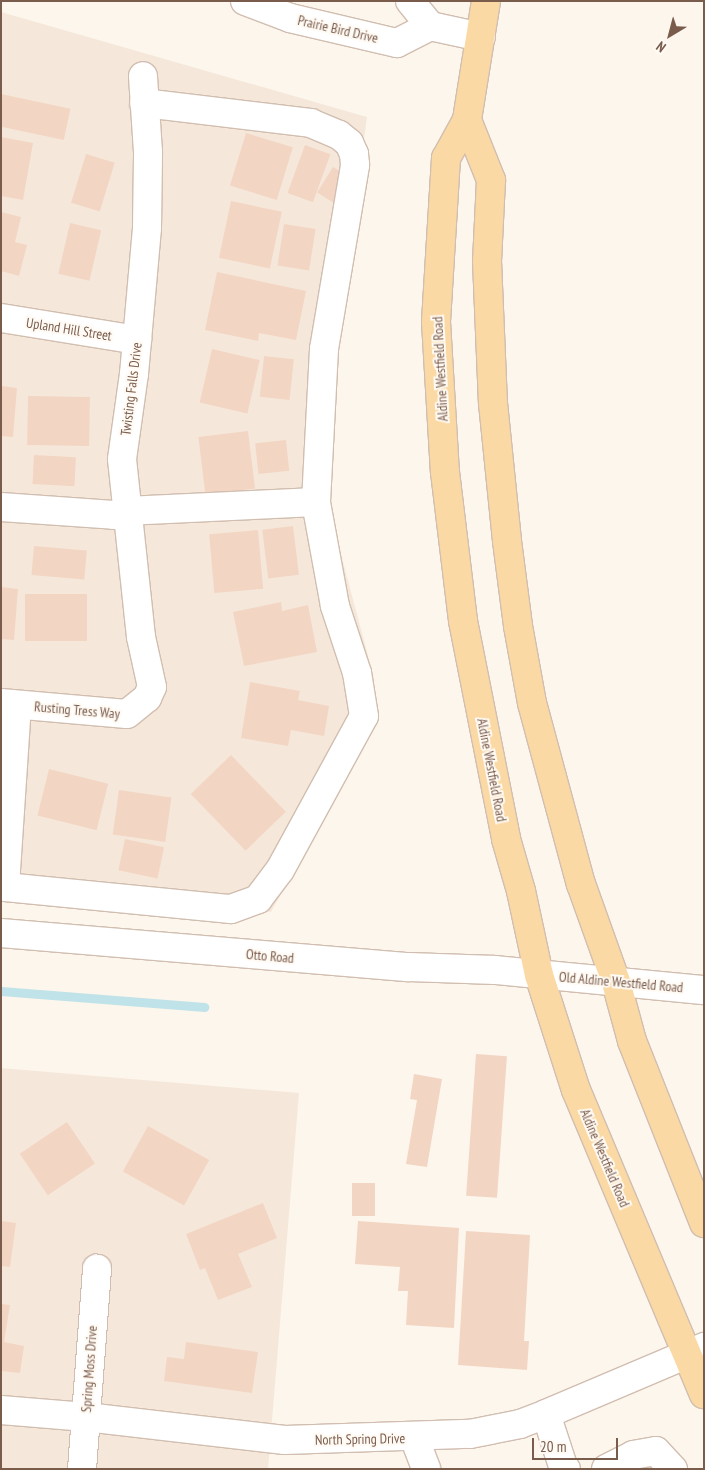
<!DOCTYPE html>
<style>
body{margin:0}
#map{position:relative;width:705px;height:1470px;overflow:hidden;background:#fdf6ec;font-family:"PT Sans Narrow",sans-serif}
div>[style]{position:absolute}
.residential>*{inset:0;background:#f5e8da}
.stream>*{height:9px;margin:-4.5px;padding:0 4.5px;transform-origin:4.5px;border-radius:4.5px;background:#bfe3e8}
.building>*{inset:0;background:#f3d5c3;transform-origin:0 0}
.roads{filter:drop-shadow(1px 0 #d1beb0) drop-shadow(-1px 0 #d1beb0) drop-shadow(0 1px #d1beb0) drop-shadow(0 -1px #d1beb0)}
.minor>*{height:28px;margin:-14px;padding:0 14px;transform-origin:14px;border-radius:14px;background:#fff}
.major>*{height:28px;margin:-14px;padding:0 14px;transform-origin:14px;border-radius:14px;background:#fbd9a5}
span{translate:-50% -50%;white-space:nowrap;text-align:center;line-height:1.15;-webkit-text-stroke:4px #fffaf3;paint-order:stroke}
.street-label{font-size:14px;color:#7a5c4d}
.frame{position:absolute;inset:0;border:2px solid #7a5c4d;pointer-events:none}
.north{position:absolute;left:645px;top:10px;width:50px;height:50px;-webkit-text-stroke:4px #fffaf3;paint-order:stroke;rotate:217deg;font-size:14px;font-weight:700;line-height:20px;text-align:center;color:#7a5c4d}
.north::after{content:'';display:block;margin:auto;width:18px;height:22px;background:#7a5c4d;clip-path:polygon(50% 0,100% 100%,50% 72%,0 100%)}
.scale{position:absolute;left:532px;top:1438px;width:86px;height:22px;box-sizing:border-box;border:2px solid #7a5c4d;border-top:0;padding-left:6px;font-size:15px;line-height:18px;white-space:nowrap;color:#7a5c4d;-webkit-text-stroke:4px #fffaf3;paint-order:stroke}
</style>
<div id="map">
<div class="residential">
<i style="clip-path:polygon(1px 12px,367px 117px,319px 472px,374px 678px,375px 727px,271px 912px,1px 891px)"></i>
<i style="clip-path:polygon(1px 1068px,299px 1093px,268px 1469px,1px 1469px)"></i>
</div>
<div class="stream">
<i style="left:1px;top:991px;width:204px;rotate:4.5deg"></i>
</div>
<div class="building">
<i style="left:1px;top:94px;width:71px;height:32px;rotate:12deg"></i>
<i style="left:246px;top:133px;width:49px;height:55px;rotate:17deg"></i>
<i style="clip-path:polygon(1px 137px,33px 143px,23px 200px,1px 196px)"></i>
<i style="left:305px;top:145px;width:27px;height:51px;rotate:20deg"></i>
<i style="left:86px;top:154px;width:30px;height:51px;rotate:17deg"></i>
<i style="left:333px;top:167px;width:22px;height:30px;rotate:32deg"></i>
<i style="left:231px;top:201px;width:52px;height:58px;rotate:12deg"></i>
<i style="clip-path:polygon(1px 212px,21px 217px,15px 242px,27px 245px,19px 276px,1px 271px)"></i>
<i style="left:70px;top:223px;width:32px;height:52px;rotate:13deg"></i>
<i style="left:284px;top:224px;width:32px;height:42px;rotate:9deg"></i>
<i style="clip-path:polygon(217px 272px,306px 291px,296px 340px,259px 333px,258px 341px,205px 330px)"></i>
<i style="left:212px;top:349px;width:49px;height:55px;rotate:13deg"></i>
<i style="left:264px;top:356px;width:30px;height:41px;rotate:6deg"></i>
<i style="clip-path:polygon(1px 386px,17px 388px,13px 437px,1px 436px)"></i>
<i style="left:28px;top:396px;width:62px;height:49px;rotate:1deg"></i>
<i style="left:248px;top:431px;width:58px;height:50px;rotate:83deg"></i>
<i style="left:286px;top:440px;width:31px;height:31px;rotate:84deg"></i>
<i style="left:34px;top:455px;width:42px;height:29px;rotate:3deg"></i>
<i style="left:293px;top:526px;width:49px;height:31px;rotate:83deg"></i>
<i style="left:258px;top:530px;width:59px;height:49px;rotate:85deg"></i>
<i style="left:34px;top:546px;width:53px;height:29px;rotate:5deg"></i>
<i style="clip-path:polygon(1px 587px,18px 589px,14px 640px,1px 639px)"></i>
<i style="left:87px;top:594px;width:47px;height:62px;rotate:90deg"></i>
<i style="clip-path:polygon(281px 602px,282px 611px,308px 605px,317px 652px,244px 666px,233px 612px)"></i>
<i style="clip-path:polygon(250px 682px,300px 691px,298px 700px,329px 706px,324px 736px,291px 730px,288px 746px,241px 738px)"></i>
<i style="left:231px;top:755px;width:79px;height:56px;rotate:46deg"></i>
<i style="left:49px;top:769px;width:61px;height:48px;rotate:14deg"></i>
<i style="left:119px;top:790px;width:53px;height:45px;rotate:8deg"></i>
<i style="left:125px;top:839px;width:40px;height:32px;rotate:12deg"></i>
<i style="left:476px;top:1054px;width:31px;height:142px;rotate:4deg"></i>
<i style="clip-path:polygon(414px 1074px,442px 1079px,427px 1167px,406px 1164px,417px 1100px,410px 1099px)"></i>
<i style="left:67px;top:1122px;width:50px;height:57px;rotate:56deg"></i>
<i style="left:148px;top:1126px;width:70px;height:52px;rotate:29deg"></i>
<i style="left:375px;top:1183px;width:33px;height:23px;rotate:90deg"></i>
<i style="clip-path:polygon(263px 1203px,277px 1238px,238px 1254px,252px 1287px,218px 1300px,205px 1268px,200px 1270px,186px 1234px)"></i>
<i style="clip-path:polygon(1px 1221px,16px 1223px,10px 1267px,1px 1266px)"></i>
<i style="clip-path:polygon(358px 1221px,459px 1228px,454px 1328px,406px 1325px,408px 1291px,398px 1291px,400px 1267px,355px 1264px)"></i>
<i style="clip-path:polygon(466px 1231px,530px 1235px,524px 1341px,529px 1341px,527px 1370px,458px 1365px)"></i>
<i style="clip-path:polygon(1px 1304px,10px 1305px,4px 1342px,24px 1346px,20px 1373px,1px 1371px)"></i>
<i style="clip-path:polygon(186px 1342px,258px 1352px,252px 1393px,164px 1381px,167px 1357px,184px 1359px)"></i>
</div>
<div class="roads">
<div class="minor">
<i style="left:245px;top:1px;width:48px;rotate:20.7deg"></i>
<i style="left:290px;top:18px;width:110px;rotate:13.2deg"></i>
<i style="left:397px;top:43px;width:37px;rotate:-27deg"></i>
<i style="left:410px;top:1px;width:32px;rotate:51deg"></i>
<i style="left:430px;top:26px;width:52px;rotate:12.2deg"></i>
<i style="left:1px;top:318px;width:138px;rotate:9.2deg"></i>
<i style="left:1px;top:507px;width:113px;rotate:4deg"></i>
<i style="left:114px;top:515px;width:13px;rotate:-18deg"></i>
<i style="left:126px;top:511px;width:190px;rotate:-2.7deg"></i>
<i style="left:1px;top:703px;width:126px;rotate:5deg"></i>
<i style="left:127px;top:714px;width:26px;rotate:-39deg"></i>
<i style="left:147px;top:698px;width:12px;rotate:-66deg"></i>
<i style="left:152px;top:687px;width:51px;rotate:-102.4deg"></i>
<i style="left:141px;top:637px;width:179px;rotate:-96.1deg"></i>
<i style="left:122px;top:459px;width:86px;rotate:-82deg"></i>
<i style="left:134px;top:374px;width:147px;rotate:-84.9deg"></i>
<i style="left:147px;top:228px;width:76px;rotate:-89.2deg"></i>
<i style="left:148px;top:152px;width:76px;rotate:-93.8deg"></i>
<i style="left:17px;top:705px;width:182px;rotate:93.8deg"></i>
<i style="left:5px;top:887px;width:227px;rotate:5.6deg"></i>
<i style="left:231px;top:909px;width:29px;rotate:-20deg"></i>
<i style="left:258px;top:899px;width:36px;rotate:-53deg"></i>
<i style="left:280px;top:870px;width:175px;rotate:-61.4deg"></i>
<i style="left:364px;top:716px;width:44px;rotate:-99.2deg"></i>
<i style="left:357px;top:673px;width:71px;rotate:-108.2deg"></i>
<i style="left:335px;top:606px;width:106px;rotate:-100.4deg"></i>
<i style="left:316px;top:502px;width:153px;rotate:-87deg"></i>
<i style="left:324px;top:349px;width:187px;rotate:-80.4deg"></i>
<i style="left:355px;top:165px;width:11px;rotate:-95deg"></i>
<i style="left:354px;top:154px;width:12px;rotate:-114deg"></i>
<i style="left:349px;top:143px;width:13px;rotate:-141deg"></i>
<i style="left:339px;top:135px;width:30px;rotate:-157deg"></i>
<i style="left:311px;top:123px;width:168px;rotate:-173.2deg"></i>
<i style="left:1px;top:933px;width:409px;rotate:4.8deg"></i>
<i style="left:409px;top:967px;width:86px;rotate:2deg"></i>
<i style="left:495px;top:970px;width:210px;rotate:5.5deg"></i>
<i style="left:1px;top:1410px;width:85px;rotate:4.7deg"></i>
<i style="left:86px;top:1417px;width:200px;rotate:6.6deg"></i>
<i style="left:285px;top:1440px;width:185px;rotate:-1.9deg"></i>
<i style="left:470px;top:1434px;width:51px;rotate:-11.3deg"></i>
<i style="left:520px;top:1424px;width:28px;rotate:-21deg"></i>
<i style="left:546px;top:1414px;width:172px;rotate:-23deg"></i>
<i style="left:546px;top:1414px;width:55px;rotate:71.9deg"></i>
<i style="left:563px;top:1466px;width:4px;rotate:45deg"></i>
<i style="left:414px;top:1437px;width:34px;rotate:69deg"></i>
<i style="left:82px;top:1469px;width:201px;rotate:-85.7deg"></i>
<i style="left:606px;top:1469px;width:30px;rotate:-27deg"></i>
<i style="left:633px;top:1455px;width:23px;rotate:-10deg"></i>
<i style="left:656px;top:1451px;width:25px;rotate:47deg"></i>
</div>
<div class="major">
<i style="left:486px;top:1px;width:121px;rotate:99.1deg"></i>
<i style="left:467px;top:120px;width:43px;rotate:118.9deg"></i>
<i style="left:446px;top:158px;width:164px;rotate:93.5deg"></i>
<i style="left:436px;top:322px;width:150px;rotate:86.6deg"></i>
<i style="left:445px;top:472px;width:150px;rotate:83.1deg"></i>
<i style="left:463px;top:621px;width:222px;rotate:78.8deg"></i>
<i style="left:506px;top:839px;width:54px;rotate:73.9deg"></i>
<i style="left:521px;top:891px;width:86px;rotate:77.9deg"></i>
<i style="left:539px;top:975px;width:121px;rotate:72.2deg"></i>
<i style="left:576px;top:1090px;width:330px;rotate:67.2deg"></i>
<i style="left:467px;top:120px;width:65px;rotate:68.2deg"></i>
<i style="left:491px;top:180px;width:81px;rotate:92.8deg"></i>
<i style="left:487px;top:261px;width:142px;rotate:87.6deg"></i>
<i style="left:493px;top:403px;width:139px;rotate:84.2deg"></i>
<i style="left:507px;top:541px;width:86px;rotate:82.6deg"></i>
<i style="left:518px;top:626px;width:78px;rotate:79.7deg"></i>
<i style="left:532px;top:703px;width:188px;rotate:74.9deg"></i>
<i style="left:581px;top:884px;width:104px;rotate:70.3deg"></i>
<i style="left:616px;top:982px;width:61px;rotate:74.8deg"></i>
<i style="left:632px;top:1041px;width:196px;rotate:68.4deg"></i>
</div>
</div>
<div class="street-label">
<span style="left:338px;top:29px;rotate:13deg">Prairie Bird Drive</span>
<span style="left:69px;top:329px;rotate:9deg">Upland Hill Street</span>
<span style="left:440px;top:369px;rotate:-93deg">Aldine Westfield Road</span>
<span style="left:131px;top:389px;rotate:-83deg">Twisting Falls Drive</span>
<span style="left:77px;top:710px;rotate:5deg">Rusting Tress Way</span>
<span style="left:492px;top:770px;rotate:79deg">Aldine Westfield Road</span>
<span style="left:270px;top:956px;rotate:5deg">Otto Road</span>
<span style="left:621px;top:982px;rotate:5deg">Old Aldine Westfield Road</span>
<span style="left:605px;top:1158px;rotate:67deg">Aldine Westfield Road</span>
<span style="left:89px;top:1369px;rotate:-86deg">Spring Moss Drive</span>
<span style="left:360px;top:1439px;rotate:-1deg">North Spring Drive</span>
</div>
<div class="frame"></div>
<div class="north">N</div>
<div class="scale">20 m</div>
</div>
